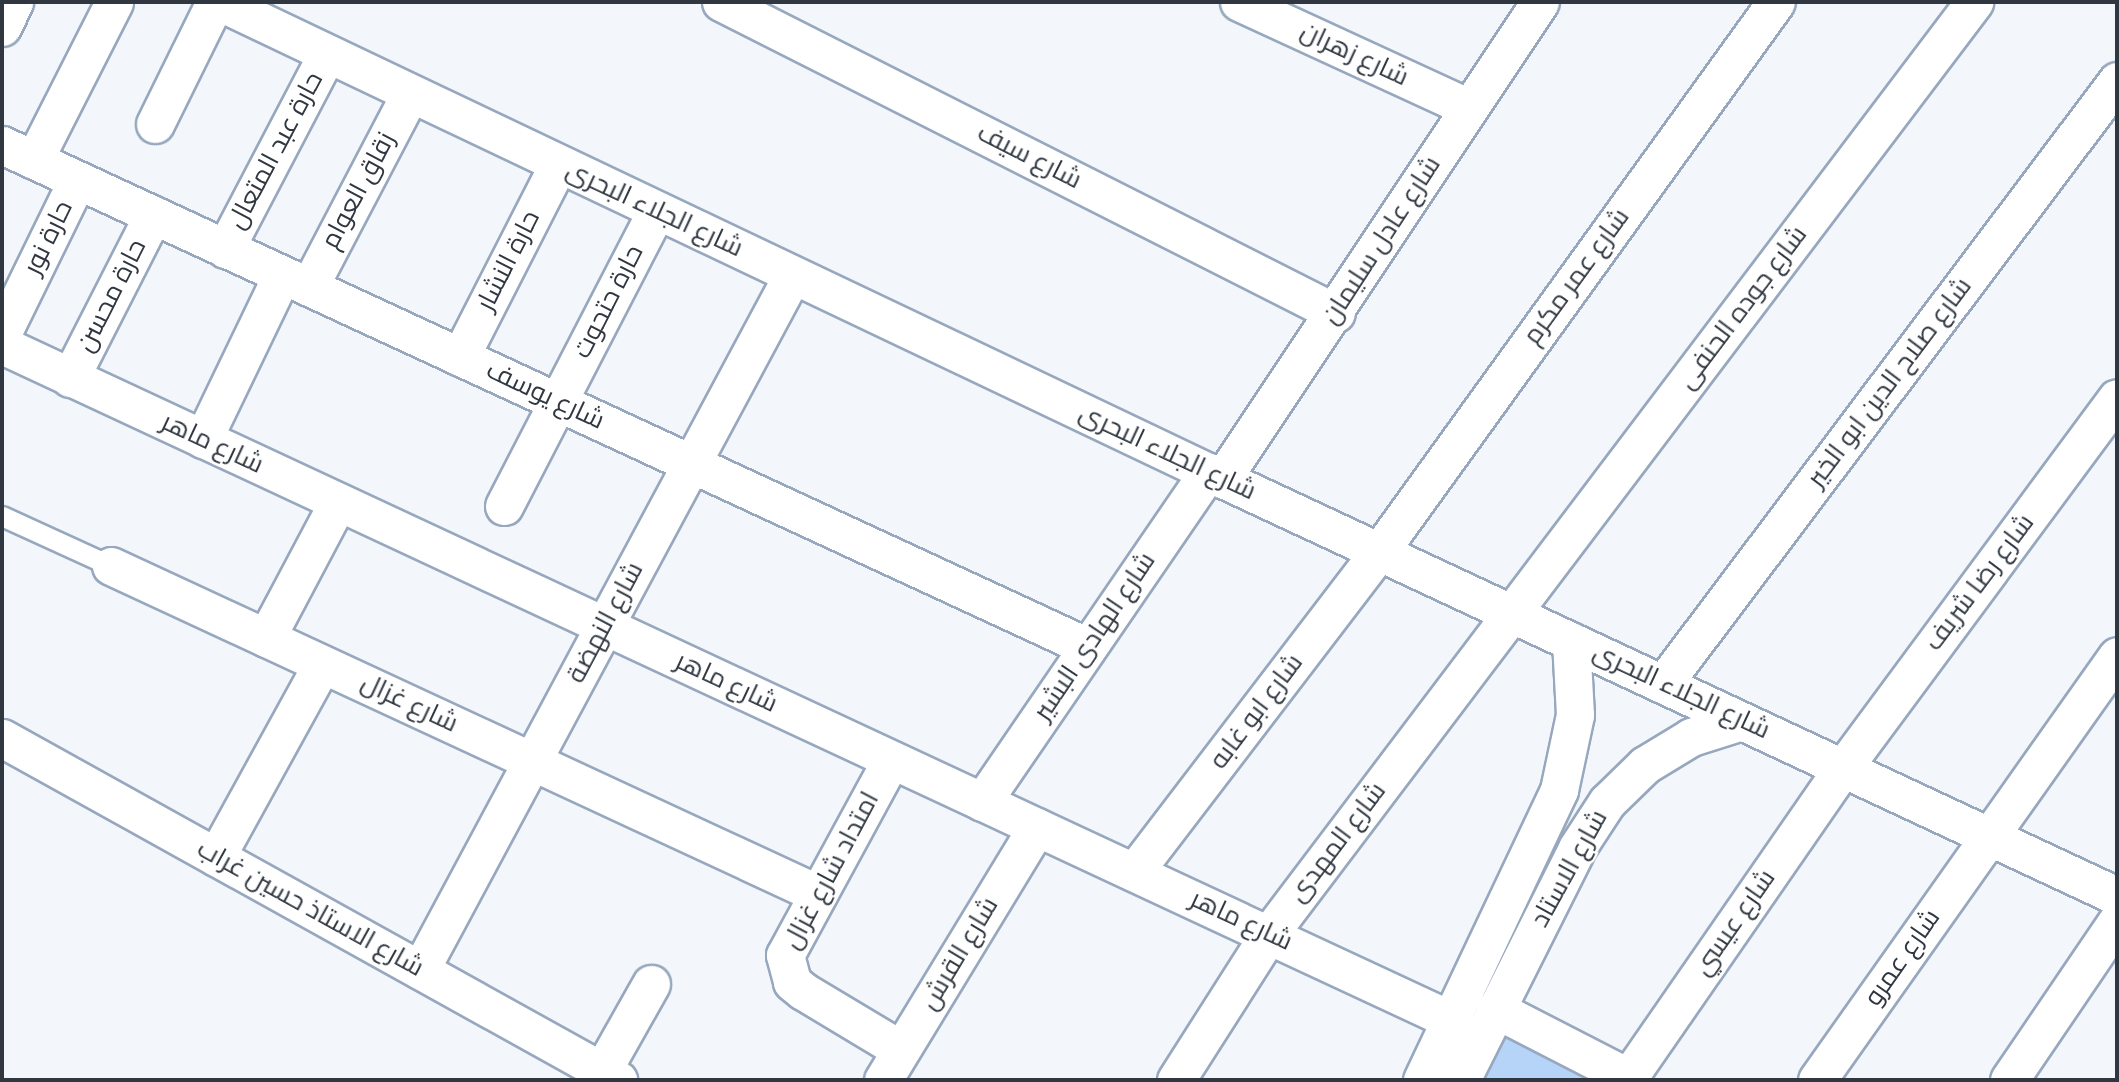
<!DOCTYPE html>
<meta charset="utf-8">
<style>
body{margin:0}
#map{position:relative;width:2119px;height:1082px;overflow:hidden;background:#f3f7fc;font-family:Signika,Cairo,sans-serif}
div>[style]{position:absolute}
.green>*{inset:0;background:#b6d3f8}
.roads{filter:drop-shadow(2px 0 #97a8be) drop-shadow(-2px 0 #97a8be) drop-shadow(0 2px #97a8be) drop-shadow(0 -2px #97a8be)}
.lane>*{height:19px;margin:-9.5px;padding:0 9.5px;transform-origin:9.5px;border-radius:9.5px;background:#fff}
.street>*{height:37px;margin:-18.5px;padding:0 18.5px;transform-origin:18.5px;border-radius:18.5px;background:#fff}
span{translate:-50% -50%;white-space:nowrap;text-align:center;line-height:1.15;-webkit-text-stroke:5px #fff;paint-order:stroke}
.street-label{font-size:26px;color:#303740}
.frame{position:absolute;inset:0;border:4px solid #303740;pointer-events:none}
</style>
<div id="map">
<div class="green">
<i style="clip-path:polygon(1495px 1009px,1635px 1080px,1462px 1080px)"></i>
</div>
<div class="roads">
<div class="lane">
<i style="left:2px;top:516px;width:120px;rotate:24.6deg"></i>
</div>
<div class="street">
<i style="left:220px;top:2px;width:1094px;rotate:25.44deg"></i>
<i style="left:1208px;top:472px;width:1003px;rotate:25.01deg"></i>
<i style="left:721px;top:2px;width:689px;rotate:26.83deg"></i>
<i style="left:1239px;top:2px;width:253px;rotate:24.7deg"></i>
<i style="left:2px;top:27px;width:28px;rotate:-64deg"></i>
<i style="left:155px;top:124px;width:136px;rotate:-63.8deg"></i>
<i style="left:2px;top:145px;width:1196px;rotate:24.81deg"></i>
<i style="left:34px;top:160px;width:177px;rotate:-63.1deg"></i>
<i style="left:225px;top:249px;width:220px;rotate:-62.4deg"></i>
<i style="left:309px;top:287px;width:218px;rotate:-62.4deg"></i>
<i style="left:2px;top:334px;width:171px;rotate:-64deg"></i>
<i style="left:2px;top:345px;width:1599px;rotate:24.98deg"></i>
<i style="left:460px;top:357px;width:216px;rotate:-63deg"></i>
<i style="left:70px;top:378px;width:183px;rotate:-63deg"></i>
<i style="left:203px;top:439px;width:182px;rotate:-64.3deg"></i>
<i style="left:1222px;top:479px;width:573px;rotate:-56.31deg"></i>
<i style="left:504px;top:506px;width:332px;rotate:-62.7deg"></i>
<i style="left:111px;top:566px;width:777px;rotate:24.88deg"></i>
<i style="left:266px;top:638px;width:154px;rotate:-62.1deg"></i>
<i style="left:1663px;top:684px;width:755px;rotate:-53.02deg"></i>
<i style="left:2px;top:738px;width:705px;rotate:29.04deg"></i>
<i style="left:891px;top:760px;width:222px;rotate:118.5deg"></i>
<i style="left:785px;top:955px;width:28px;rotate:75deg"></i>
<i style="left:792px;top:982px;width:14px;rotate:39deg"></i>
<i style="left:803px;top:991px;width:114px;rotate:31deg"></i>
<i style="left:982px;top:802px;width:400px;rotate:-55.6deg"></i>
<i style="left:216px;top:857px;width:220px;rotate:-61.2deg"></i>
<i style="left:1134px;top:872px;width:403px;rotate:-52.6deg"></i>
<i style="left:1379px;top:552px;width:678px;rotate:-54.18deg"></i>
<i style="left:420px;top:970px;width:787px;rotate:-61.81deg"></i>
<i style="left:1495px;top:1009px;width:155px;rotate:27.2deg"></i>
<i style="left:602px;top:1071px;width:100px;rotate:-60.6deg"></i>
<i style="left:1628px;top:1078px;width:377px;rotate:-55.3deg"></i>
<i style="left:1843px;top:768px;width:460px;rotate:-53.5deg"></i>
<i style="left:883px;top:1080px;width:296px;rotate:-58.7deg"></i>
<i style="left:1176px;top:1080px;width:173px;rotate:-57.5deg"></i>
<i style="left:1269px;top:934px;width:1169px;rotate:-52.89deg"></i>
<i style="left:1422px;top:1080px;width:321px;rotate:-64.7deg"></i>
<i style="left:1559px;top:790px;width:77px;rotate:-78deg"></i>
<i style="left:1575px;top:715px;width:74px;rotate:-93.1deg"></i>
<i style="left:1461px;top:1080px;width:259px;rotate:-63.4deg"></i>
<i style="left:1577px;top:848px;width:55px;rotate:-56.9deg"></i>
<i style="left:1607px;top:802px;width:53px;rotate:-44.2deg"></i>
<i style="left:1645px;top:765px;width:54px;rotate:-31.3deg"></i>
<i style="left:1691px;top:737px;width:53px;rotate:-17.4deg"></i>
<i style="left:1817px;top:1080px;width:519px;rotate:-54.72deg"></i>
<i style="left:2009px;top:1080px;width:192px;rotate:-55.8deg"></i>
</div>
</div>
<div class="street-label">
<span style="left:1354px;top:55px;rotate:25deg">شارع زهران</span>
<span style="left:276px;top:151px;rotate:-62deg">حارة عبد المتعال</span>
<span style="left:1029px;top:157px;rotate:27deg">شارع سيف</span>
<span style="left:359px;top:191px;rotate:-62deg">زقاق العوام</span>
<span style="left:654px;top:210px;rotate:25deg">شارع الجلاء البحرى</span>
<span style="left:49px;top:238px;rotate:-64deg">حارة نور</span>
<span style="left:1382px;top:241px;rotate:-57deg">شارع عادل سليمان</span>
<span style="left:509px;top:261px;rotate:-63deg">حارة النشار</span>
<span style="left:1577px;top:277px;rotate:-54deg">شارع عمر مكرم</span>
<span style="left:112px;top:296px;rotate:-63deg">حارة محسن</span>
<span style="left:609px;top:302px;rotate:-63deg">حارة حتحوت</span>
<span style="left:1743px;top:308px;rotate:-53deg">شارع جوده الحنفى</span>
<span style="left:1890px;top:383px;rotate:-53deg">شارع صلاح الدين ابو الخير</span>
<span style="left:545px;top:396px;rotate:25deg">شارع يوسف</span>
<span style="left:212px;top:444px;rotate:25deg">شارع ماهر</span>
<span style="left:1167px;top:453px;rotate:25deg">شارع الجلاء البحرى</span>
<span style="left:1980px;top:583px;rotate:-53deg">شارع رضا شريف</span>
<span style="left:606px;top:623px;rotate:-62deg">شارع النهضة</span>
<span style="left:1095px;top:637px;rotate:-56deg">شارع الهادى البشير</span>
<span style="left:726px;top:683px;rotate:25deg">شارع ماهر</span>
<span style="left:1681px;top:692px;rotate:25deg">شارع الجلاء البحرى</span>
<span style="left:409px;top:704px;rotate:25deg">شارع غزال</span>
<span style="left:1257px;top:712px;rotate:-53deg">شارع ابو غابه</span>
<span style="left:1338px;top:843px;rotate:-53deg">شارع المهدى</span>
<span style="left:1570px;top:869px;rotate:-61deg">شارع الاستاد</span>
<span style="left:832px;top:871px;rotate:-62deg">امتداد شارع غزال</span>
<span style="left:310px;top:909px;rotate:29deg">شارع الاستاذ حسين غراب</span>
<span style="left:1241px;top:921px;rotate:25deg">شارع ماهر</span>
<span style="left:1735px;top:923px;rotate:-55deg">شارع عيسي</span>
<span style="left:960px;top:954px;rotate:-59deg">شارع القرش</span>
<span style="left:1903px;top:958px;rotate:-55deg">شارع عمرو</span>
</div>
<div class="frame"></div>
</div>
